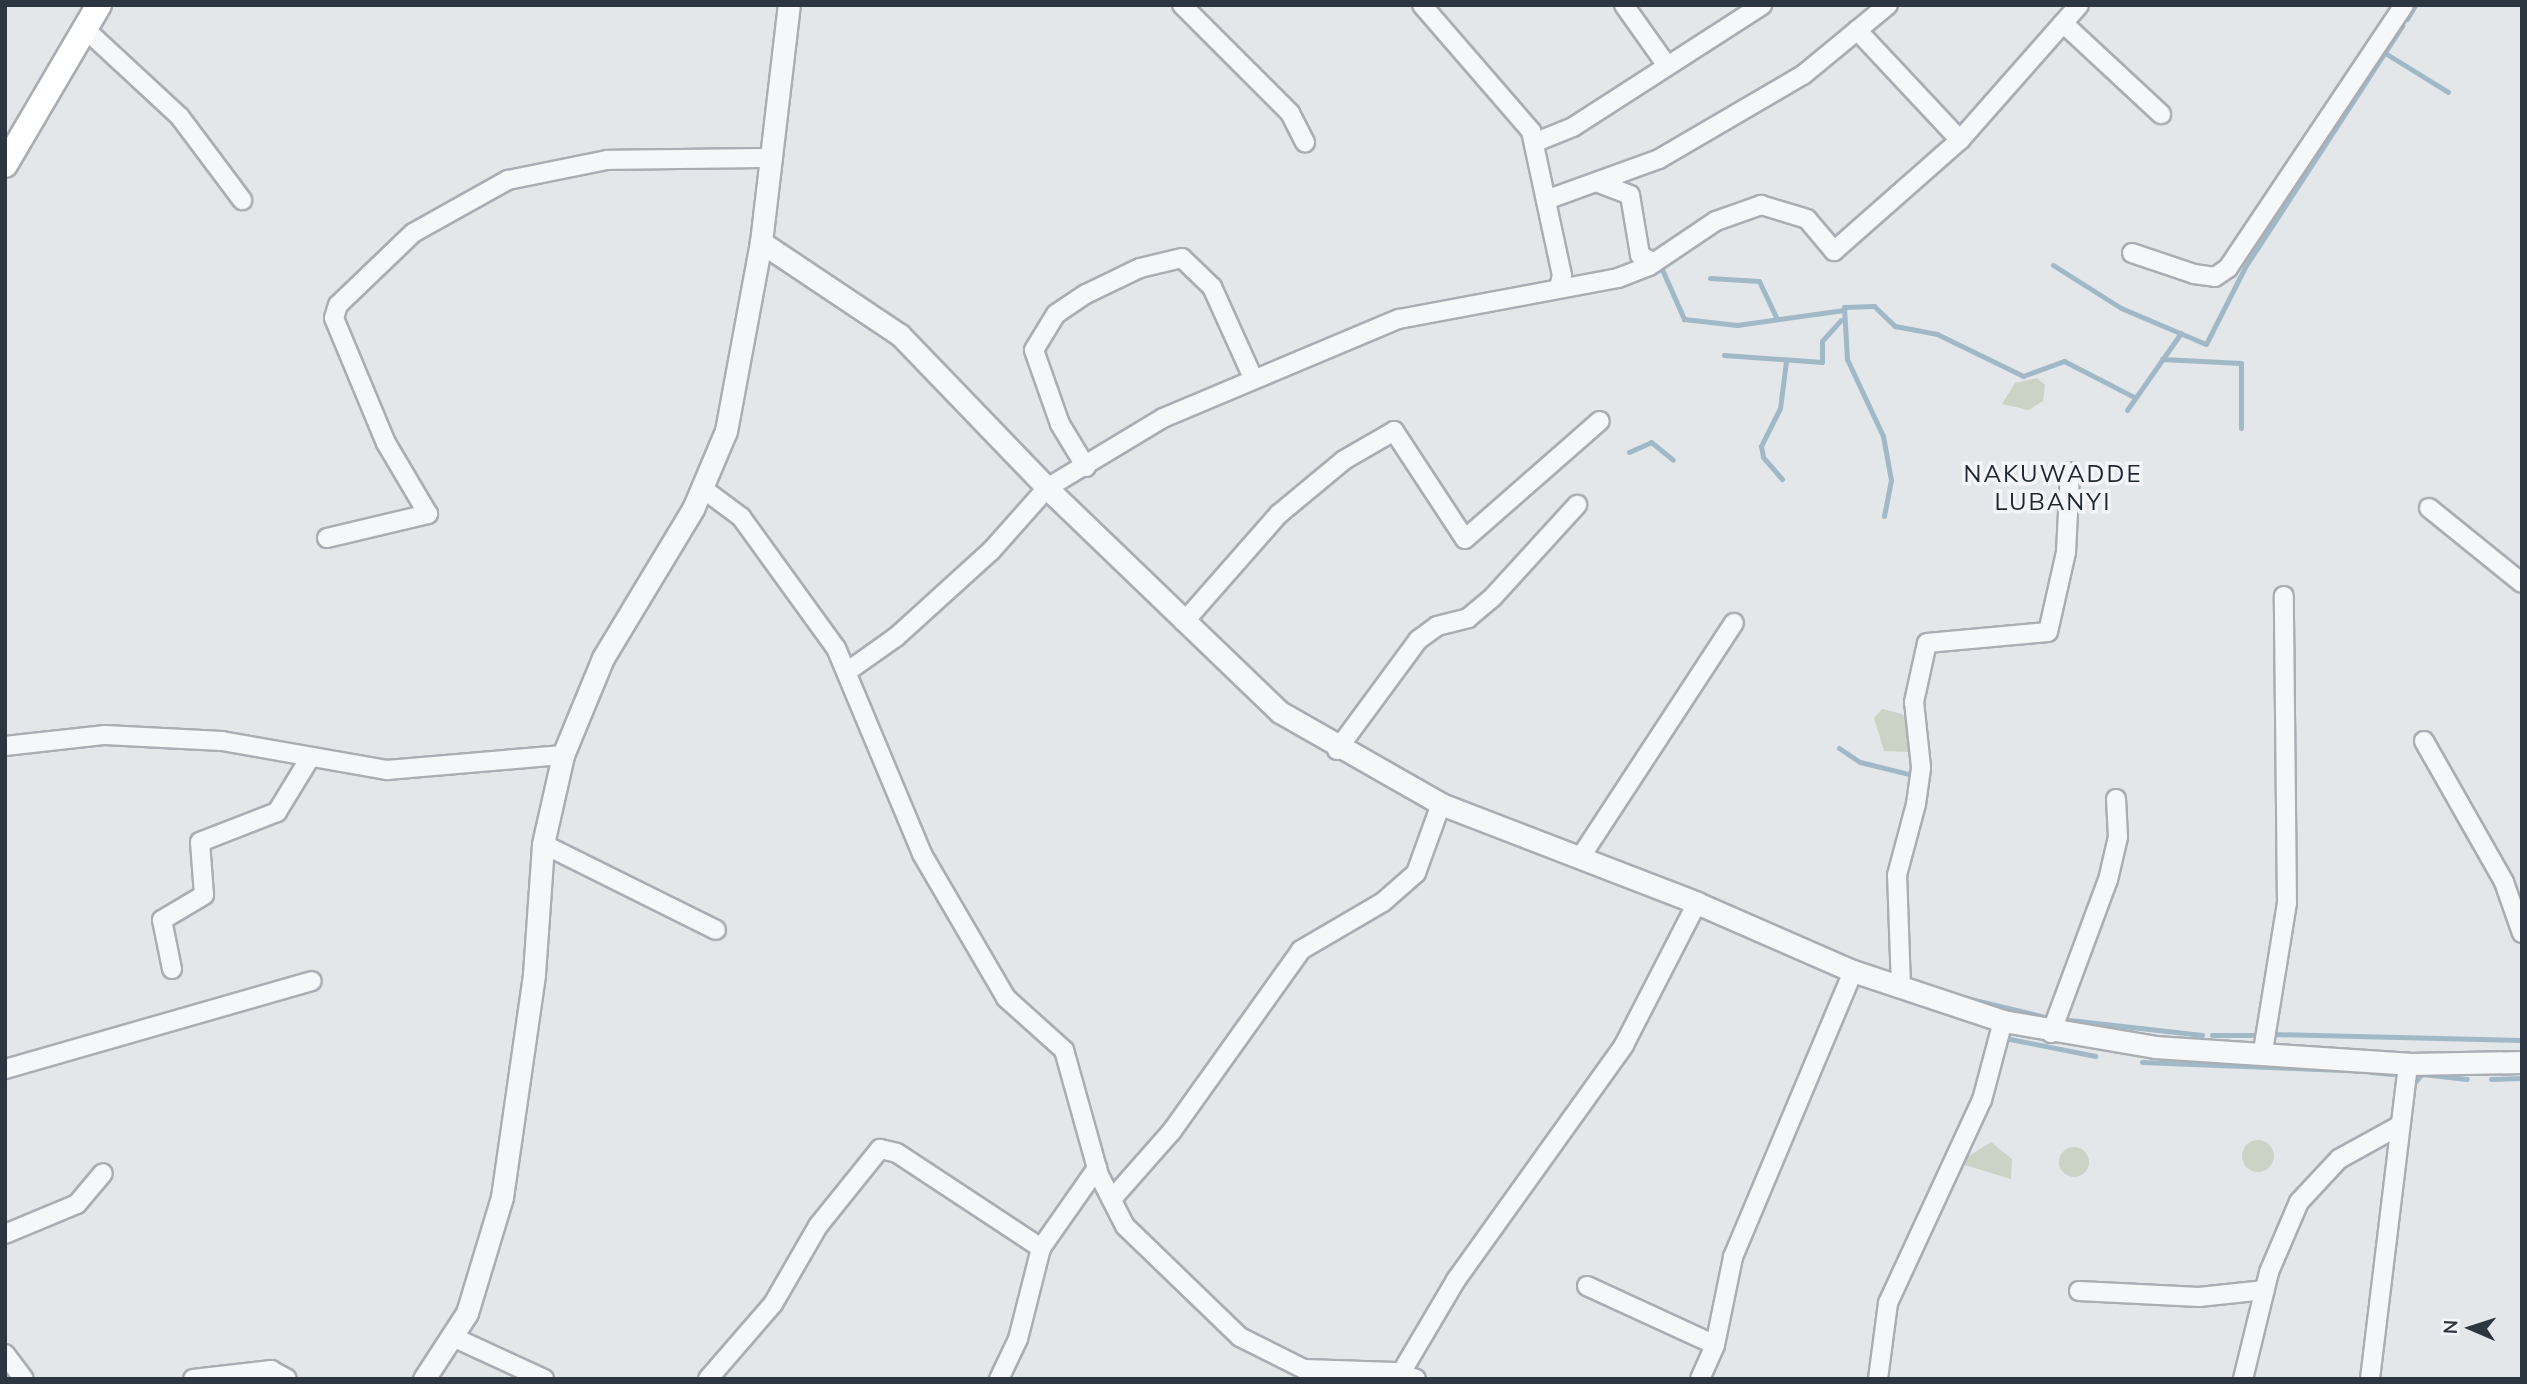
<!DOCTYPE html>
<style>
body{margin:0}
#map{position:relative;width:2527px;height:1384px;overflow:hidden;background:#e3e7ea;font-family:Mulish,sans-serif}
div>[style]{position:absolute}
.green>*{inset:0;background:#cad3c5}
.round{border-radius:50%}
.stream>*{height:5px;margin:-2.5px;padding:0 2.5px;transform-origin:2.5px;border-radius:2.5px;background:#a1b8c7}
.roads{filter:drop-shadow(2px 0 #a8aeb4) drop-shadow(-2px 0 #a8aeb4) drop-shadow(0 2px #a8aeb4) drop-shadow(0 -2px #a8aeb4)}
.minor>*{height:18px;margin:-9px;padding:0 9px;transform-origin:9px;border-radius:9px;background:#f6f7f9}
.tertiary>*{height:21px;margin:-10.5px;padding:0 10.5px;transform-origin:10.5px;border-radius:10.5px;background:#f6f7f9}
.secondary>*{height:24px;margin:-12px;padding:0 12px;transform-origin:12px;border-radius:12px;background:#fff}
span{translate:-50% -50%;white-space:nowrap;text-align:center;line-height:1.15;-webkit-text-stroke:7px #f3f5f8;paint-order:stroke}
.quarter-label{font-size:24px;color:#1e2732;letter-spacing:2px}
.frame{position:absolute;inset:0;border:7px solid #2c3641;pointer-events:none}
.north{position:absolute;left:2436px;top:1293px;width:70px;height:70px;-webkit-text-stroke:5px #f3f5f8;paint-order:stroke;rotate:273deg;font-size:19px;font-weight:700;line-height:28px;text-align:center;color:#2c3641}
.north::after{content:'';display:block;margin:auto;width:24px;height:32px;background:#2c3641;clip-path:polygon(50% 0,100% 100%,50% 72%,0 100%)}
</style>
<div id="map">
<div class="green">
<i style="clip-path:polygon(2037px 378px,2045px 385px,2043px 401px,2029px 410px,2002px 404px,2015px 383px)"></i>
<i style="clip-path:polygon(1882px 709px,1902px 714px,1916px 729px,1909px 752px,1884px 751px,1874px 718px)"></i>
<i class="round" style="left:2242px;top:1140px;width:32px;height:32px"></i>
<i style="clip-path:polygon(1991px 1142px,2012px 1159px,2011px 1179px,1958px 1163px)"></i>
<i class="round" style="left:2059px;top:1147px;width:30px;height:30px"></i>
</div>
<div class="stream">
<i style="left:2407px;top:19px;width:16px;rotate:-60deg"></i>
<i style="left:2385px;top:53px;width:74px;rotate:31.8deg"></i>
<i style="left:2053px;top:265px;width:80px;rotate:32.3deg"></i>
<i style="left:2121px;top:308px;width:92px;rotate:23deg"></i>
<i style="left:2206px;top:344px;width:86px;rotate:-63.1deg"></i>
<i style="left:2245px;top:267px;width:288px;rotate:-56.9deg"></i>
<i style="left:1661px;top:267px;width:57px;rotate:66.1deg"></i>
<i style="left:1684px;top:319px;width:53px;rotate:6.5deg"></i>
<i style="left:1737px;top:325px;width:108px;rotate:-8deg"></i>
<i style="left:1710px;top:278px;width:49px;rotate:3.5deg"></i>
<i style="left:1759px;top:281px;width:42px;rotate:64.7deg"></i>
<i style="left:1724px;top:355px;width:98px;rotate:4.1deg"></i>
<i style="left:1822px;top:362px;width:21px;rotate:-90deg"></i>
<i style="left:1822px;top:341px;width:28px;rotate:-48deg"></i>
<i style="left:2162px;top:359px;width:79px;rotate:2.9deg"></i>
<i style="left:2241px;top:363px;width:65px;rotate:90deg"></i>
<i style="left:2127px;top:410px;width:94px;rotate:-55deg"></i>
<i style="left:1629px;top:452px;width:24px;rotate:-24deg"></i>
<i style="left:1651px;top:442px;width:28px;rotate:39deg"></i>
<i style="left:1782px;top:479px;width:29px;rotate:-131deg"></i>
<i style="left:1763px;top:457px;width:11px;rotate:-100deg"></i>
<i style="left:1761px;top:446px;width:42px;rotate:-63.4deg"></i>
<i style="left:1780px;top:408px;width:47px;rotate:-82.7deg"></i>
<i style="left:1884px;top:516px;width:37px;rotate:-79deg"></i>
<i style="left:1891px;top:480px;width:45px;rotate:-100.3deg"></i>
<i style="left:1883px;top:436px;width:85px;rotate:-115.1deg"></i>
<i style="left:1847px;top:359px;width:52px;rotate:-93.3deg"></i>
<i style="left:1844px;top:307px;width:30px;rotate:-2deg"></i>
<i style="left:1874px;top:306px;width:29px;rotate:44deg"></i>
<i style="left:1895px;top:326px;width:43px;rotate:10.8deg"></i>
<i style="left:1937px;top:334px;width:96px;rotate:26deg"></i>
<i style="left:2023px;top:376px;width:44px;rotate:-20.1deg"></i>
<i style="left:2064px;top:361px;width:79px;rotate:27.2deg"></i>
<i style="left:1839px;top:748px;width:25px;rotate:34deg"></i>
<i style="left:1860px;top:762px;width:55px;rotate:13.8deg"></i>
<i style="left:1889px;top:886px;width:40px;rotate:88.6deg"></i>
<i style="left:1962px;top:997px;width:85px;rotate:13.5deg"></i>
<i style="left:2060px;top:1019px;width:143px;rotate:6.4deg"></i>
<i style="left:2272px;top:1034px;width:249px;rotate:1.4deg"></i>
<i style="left:2212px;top:1035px;width:49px"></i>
<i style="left:2005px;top:1038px;width:92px;rotate:11.3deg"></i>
<i style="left:2142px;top:1062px;width:220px;rotate:2.3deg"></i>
<i style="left:2371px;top:1072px;width:22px;rotate:5deg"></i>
<i style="left:2491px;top:1079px;width:31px;rotate:-2deg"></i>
<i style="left:2413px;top:1084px;width:13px;rotate:-48deg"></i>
<i style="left:2422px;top:1074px;width:45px;rotate:6.3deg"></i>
</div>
<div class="roads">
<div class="minor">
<i style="left:1182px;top:5px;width:153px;rotate:45deg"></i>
<i style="left:1290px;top:113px;width:33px;rotate:63deg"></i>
<i style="left:1422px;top:5px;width:167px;rotate:49.1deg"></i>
<i style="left:1531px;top:131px;width:147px;rotate:77.9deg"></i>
<i style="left:1562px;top:275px;width:13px;rotate:103deg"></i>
<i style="left:1624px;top:5px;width:72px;rotate:54.6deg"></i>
<i style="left:2063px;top:23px;width:134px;rotate:42.9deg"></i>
<i style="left:84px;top:28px;width:131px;rotate:42.8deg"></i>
<i style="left:180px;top:117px;width:104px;rotate:53.2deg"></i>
<i style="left:1857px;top:30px;width:151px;rotate:46.9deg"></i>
<i style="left:1960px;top:140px;width:180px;rotate:-48.6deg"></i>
<i style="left:1536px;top:142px;width:40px;rotate:-22deg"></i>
<i style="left:1573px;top:127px;width:225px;rotate:-32.8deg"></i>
<i style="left:1599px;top:183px;width:33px;rotate:21deg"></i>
<i style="left:1630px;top:195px;width:61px;rotate:80.5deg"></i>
<i style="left:1640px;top:255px;width:16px;rotate:30deg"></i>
<i style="left:1546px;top:200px;width:120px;rotate:-19.9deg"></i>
<i style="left:1659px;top:159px;width:167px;rotate:-30.3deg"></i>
<i style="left:1803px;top:75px;width:110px;rotate:-39.5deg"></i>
<i style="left:2132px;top:253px;width:65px;rotate:18.7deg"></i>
<i style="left:2194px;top:274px;width:21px;rotate:8deg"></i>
<i style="left:2215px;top:277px;width:16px;rotate:-35deg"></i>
<i style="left:2228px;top:268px;width:316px;rotate:-56.2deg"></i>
<i style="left:1086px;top:467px;width:50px;rotate:-121.2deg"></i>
<i style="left:1060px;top:424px;width:78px;rotate:-109.4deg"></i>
<i style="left:1034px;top:350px;width:42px;rotate:-58.6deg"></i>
<i style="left:1056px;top:314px;width:36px;rotate:-34deg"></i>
<i style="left:1086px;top:294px;width:60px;rotate:-25.7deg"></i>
<i style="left:1140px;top:268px;width:43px;rotate:-13.4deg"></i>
<i style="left:1182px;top:258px;width:42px;rotate:44deg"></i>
<i style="left:1212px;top:287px;width:100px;rotate:65.7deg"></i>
<i style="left:702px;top:488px;width:49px;rotate:36.6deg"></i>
<i style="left:741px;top:517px;width:162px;rotate:54.1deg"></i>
<i style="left:836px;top:648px;width:223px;rotate:67.3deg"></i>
<i style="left:922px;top:854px;width:167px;rotate:59.7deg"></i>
<i style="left:1006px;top:998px;width:78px;rotate:41.9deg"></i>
<i style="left:1064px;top:1050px;width:130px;rotate:74.4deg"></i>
<i style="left:1099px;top:1175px;width:57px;rotate:63deg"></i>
<i style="left:1125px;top:1226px;width:160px;rotate:44deg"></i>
<i style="left:1240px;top:1337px;width:72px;rotate:26.6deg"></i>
<i style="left:1304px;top:1369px;width:91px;rotate:1.9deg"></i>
<i style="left:1395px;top:1372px;width:22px;rotate:18deg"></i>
<i style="left:2429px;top:508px;width:119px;rotate:38.9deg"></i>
<i style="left:327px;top:538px;width:104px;rotate:-13.4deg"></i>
<i style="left:428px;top:514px;width:82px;rotate:-120.6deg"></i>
<i style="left:386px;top:443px;width:135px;rotate:-112.6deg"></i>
<i style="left:334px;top:318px;width:14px;rotate:-73deg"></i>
<i style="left:338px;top:305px;width:104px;rotate:-43.8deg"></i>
<i style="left:413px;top:233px;width:109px;rotate:-29.2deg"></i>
<i style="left:508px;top:180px;width:101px;rotate:-11.4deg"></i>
<i style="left:607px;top:160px;width:166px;rotate:-0.7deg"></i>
<i style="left:1184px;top:622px;width:144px;rotate:-48.7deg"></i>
<i style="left:1279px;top:514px;width:85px;rotate:-39.7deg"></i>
<i style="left:1344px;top:460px;width:58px;rotate:-30.1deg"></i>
<i style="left:1394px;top:431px;width:129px;rotate:56.7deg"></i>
<i style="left:1465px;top:539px;width:179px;rotate:-41.2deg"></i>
<i style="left:848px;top:671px;width:59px;rotate:-35.3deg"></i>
<i style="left:896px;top:637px;width:128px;rotate:-42.2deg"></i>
<i style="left:991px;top:551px;width:84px;rotate:-48.4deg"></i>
<i style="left:1047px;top:488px;width:135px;rotate:-31.1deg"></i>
<i style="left:1163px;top:418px;width:256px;rotate:-22.8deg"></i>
<i style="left:1399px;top:319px;width:223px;rotate:-10.6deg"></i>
<i style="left:1618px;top:278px;width:33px;rotate:-21deg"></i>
<i style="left:1649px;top:266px;width:81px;rotate:-33.9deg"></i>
<i style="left:1716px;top:221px;width:48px;rotate:-19.6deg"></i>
<i style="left:1761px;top:205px;width:48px;rotate:16.9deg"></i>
<i style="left:1807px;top:219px;width:42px;rotate:49.8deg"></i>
<i style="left:1834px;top:251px;width:168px;rotate:-41.4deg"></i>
<i style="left:2424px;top:741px;width:162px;rotate:60.4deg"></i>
<i style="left:2504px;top:882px;width:54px;rotate:70.6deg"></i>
<i style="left:5px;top:746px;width:101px;rotate:-6.3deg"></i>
<i style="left:105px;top:735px;width:117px;rotate:2.9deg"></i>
<i style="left:222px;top:741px;width:168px;rotate:10deg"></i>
<i style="left:387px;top:770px;width:177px;rotate:-4.9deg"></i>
<i style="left:1337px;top:750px;width:137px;rotate:-53.6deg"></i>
<i style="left:1418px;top:640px;width:24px;rotate:-36deg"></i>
<i style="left:1437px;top:626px;width:32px;rotate:-14deg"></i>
<i style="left:1468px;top:618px;width:33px;rotate:-40deg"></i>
<i style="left:1493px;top:597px;width:125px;rotate:-47.6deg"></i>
<i style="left:543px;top:844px;width:193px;rotate:26.4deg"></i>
<i style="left:1580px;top:858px;width:281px;rotate:-56.8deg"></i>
<i style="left:172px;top:969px;width:50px;rotate:-101.5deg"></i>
<i style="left:162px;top:920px;width:49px;rotate:-30.8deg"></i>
<i style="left:204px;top:895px;width:53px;rotate:-94.3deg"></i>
<i style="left:200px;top:842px;width:83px;rotate:-21.3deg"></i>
<i style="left:277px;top:812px;width:63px;rotate:-58.6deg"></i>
<i style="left:1901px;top:987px;width:112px;rotate:-92deg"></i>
<i style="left:1897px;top:875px;width:73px;rotate:-75deg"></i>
<i style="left:1916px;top:804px;width:37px;rotate:-82deg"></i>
<i style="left:1921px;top:767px;width:65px;rotate:-96.1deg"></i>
<i style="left:1914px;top:702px;width:60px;rotate:-77.6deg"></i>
<i style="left:1927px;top:643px;width:121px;rotate:-5.2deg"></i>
<i style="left:2048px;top:632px;width:82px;rotate:-77.3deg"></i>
<i style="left:2066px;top:552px;width:80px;rotate:-87.1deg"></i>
<i style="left:2051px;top:1033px;width:163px;rotate:-69.6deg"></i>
<i style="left:2108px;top:880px;width:44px;rotate:-76.9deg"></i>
<i style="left:2118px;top:837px;width:38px;rotate:-93deg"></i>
<i style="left:2263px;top:1051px;width:150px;rotate:-80.8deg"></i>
<i style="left:2287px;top:903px;width:307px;rotate:-90.6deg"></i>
<i style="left:5px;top:1069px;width:319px;rotate:-16deg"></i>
<i style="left:1112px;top:1199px;width:91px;rotate:-48.6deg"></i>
<i style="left:1172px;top:1131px;width:222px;rotate:-54.5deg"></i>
<i style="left:1301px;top:950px;width:95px;rotate:-30.3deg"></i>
<i style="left:1383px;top:902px;width:44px;rotate:-41.3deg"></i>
<i style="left:1416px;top:873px;width:73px;rotate:-70.1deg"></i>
<i style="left:5px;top:1234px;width:78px;rotate:-22.6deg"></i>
<i style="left:77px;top:1204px;width:40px;rotate:-50deg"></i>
<i style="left:1587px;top:1286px;width:141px;rotate:24.7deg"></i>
<i style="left:2079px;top:1291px;width:120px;rotate:2.9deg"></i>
<i style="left:2199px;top:1297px;width:66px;rotate:-6.1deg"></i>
<i style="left:455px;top:1338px;width:98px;rotate:24.7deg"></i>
<i style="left:5px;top:1354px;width:31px;rotate:53deg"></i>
<i style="left:1401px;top:1373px;width:108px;rotate:-59.4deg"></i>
<i style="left:1456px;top:1280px;width:289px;rotate:-54.4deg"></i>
<i style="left:1624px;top:1045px;width:160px;rotate:-62.8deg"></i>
<i style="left:193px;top:1379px;width:79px;rotate:-6.6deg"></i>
<i style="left:271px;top:1370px;width:18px;rotate:29deg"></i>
<i style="left:708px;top:1379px;width:99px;rotate:-49.1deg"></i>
<i style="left:773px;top:1304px;width:90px;rotate:-60deg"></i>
<i style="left:818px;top:1226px;width:99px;rotate:-51.2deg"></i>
<i style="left:880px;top:1149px;width:17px;rotate:13deg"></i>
<i style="left:897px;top:1153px;width:173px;rotate:33.4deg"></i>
<i style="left:999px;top:1379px;width:44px;rotate:-64.6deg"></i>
<i style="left:1018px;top:1339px;width:94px;rotate:-75.8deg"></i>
<i style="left:1041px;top:1248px;width:98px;rotate:-55deg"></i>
<i style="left:1700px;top:1379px;width:37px;rotate:-66deg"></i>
<i style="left:1715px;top:1345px;width:90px;rotate:-78.4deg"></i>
<i style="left:1733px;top:1257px;width:310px;rotate:-67.2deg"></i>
<i style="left:1878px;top:1379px;width:77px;rotate:-82.5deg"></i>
<i style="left:1888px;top:1303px;width:224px;rotate:-65.2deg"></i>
<i style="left:1982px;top:1100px;width:82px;rotate:-75.1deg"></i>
<i style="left:2243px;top:1379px;width:110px;rotate:-76.3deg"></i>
<i style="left:2269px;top:1272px;width:76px;rotate:-66.8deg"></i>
<i style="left:2299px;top:1202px;width:59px;rotate:-47.1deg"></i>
<i style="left:2339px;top:1159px;width:66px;rotate:-28.9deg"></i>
<i style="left:2370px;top:1379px;width:317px;rotate:-83.1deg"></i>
</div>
<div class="tertiary">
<i style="left:761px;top:242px;width:167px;rotate:33.8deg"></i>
<i style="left:900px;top:335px;width:212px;rotate:46.1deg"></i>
<i style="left:1047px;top:488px;width:323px;rotate:43.9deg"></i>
<i style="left:1280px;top:712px;width:185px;rotate:29.7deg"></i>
<i style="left:1441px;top:804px;width:274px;rotate:21.1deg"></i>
<i style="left:1697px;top:903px;width:170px;rotate:23.6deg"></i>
<i style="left:1853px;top:971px;width:158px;rotate:18.4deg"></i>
<i style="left:2003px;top:1021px;width:154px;rotate:9.7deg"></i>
<i style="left:2155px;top:1047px;width:254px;rotate:3.8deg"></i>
<i style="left:2408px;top:1064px;width:114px;rotate:-1deg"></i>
<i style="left:424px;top:1379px;width:79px;rotate:-56.9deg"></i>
<i style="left:467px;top:1313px;width:121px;rotate:-73.2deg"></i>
<i style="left:502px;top:1197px;width:225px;rotate:-81.8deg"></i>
<i style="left:534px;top:974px;width:130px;rotate:-86deg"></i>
<i style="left:543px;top:844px;width:91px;rotate:-77.3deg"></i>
<i style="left:563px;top:755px;width:105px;rotate:-67.6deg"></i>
<i style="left:603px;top:658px;width:174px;rotate:-58.9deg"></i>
<i style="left:693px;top:509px;width:85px;rotate:-67.1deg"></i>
<i style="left:726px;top:431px;width:192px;rotate:-79.5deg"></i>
<i style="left:761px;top:242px;width:239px;rotate:-83.3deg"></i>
</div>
<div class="secondary">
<i style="left:5px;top:165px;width:186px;rotate:-59.6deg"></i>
</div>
</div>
<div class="quarter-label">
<span style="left:2053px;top:488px">NAKUWADDE<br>LUBANYI</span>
</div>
<div class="frame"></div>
<div class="north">N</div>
</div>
